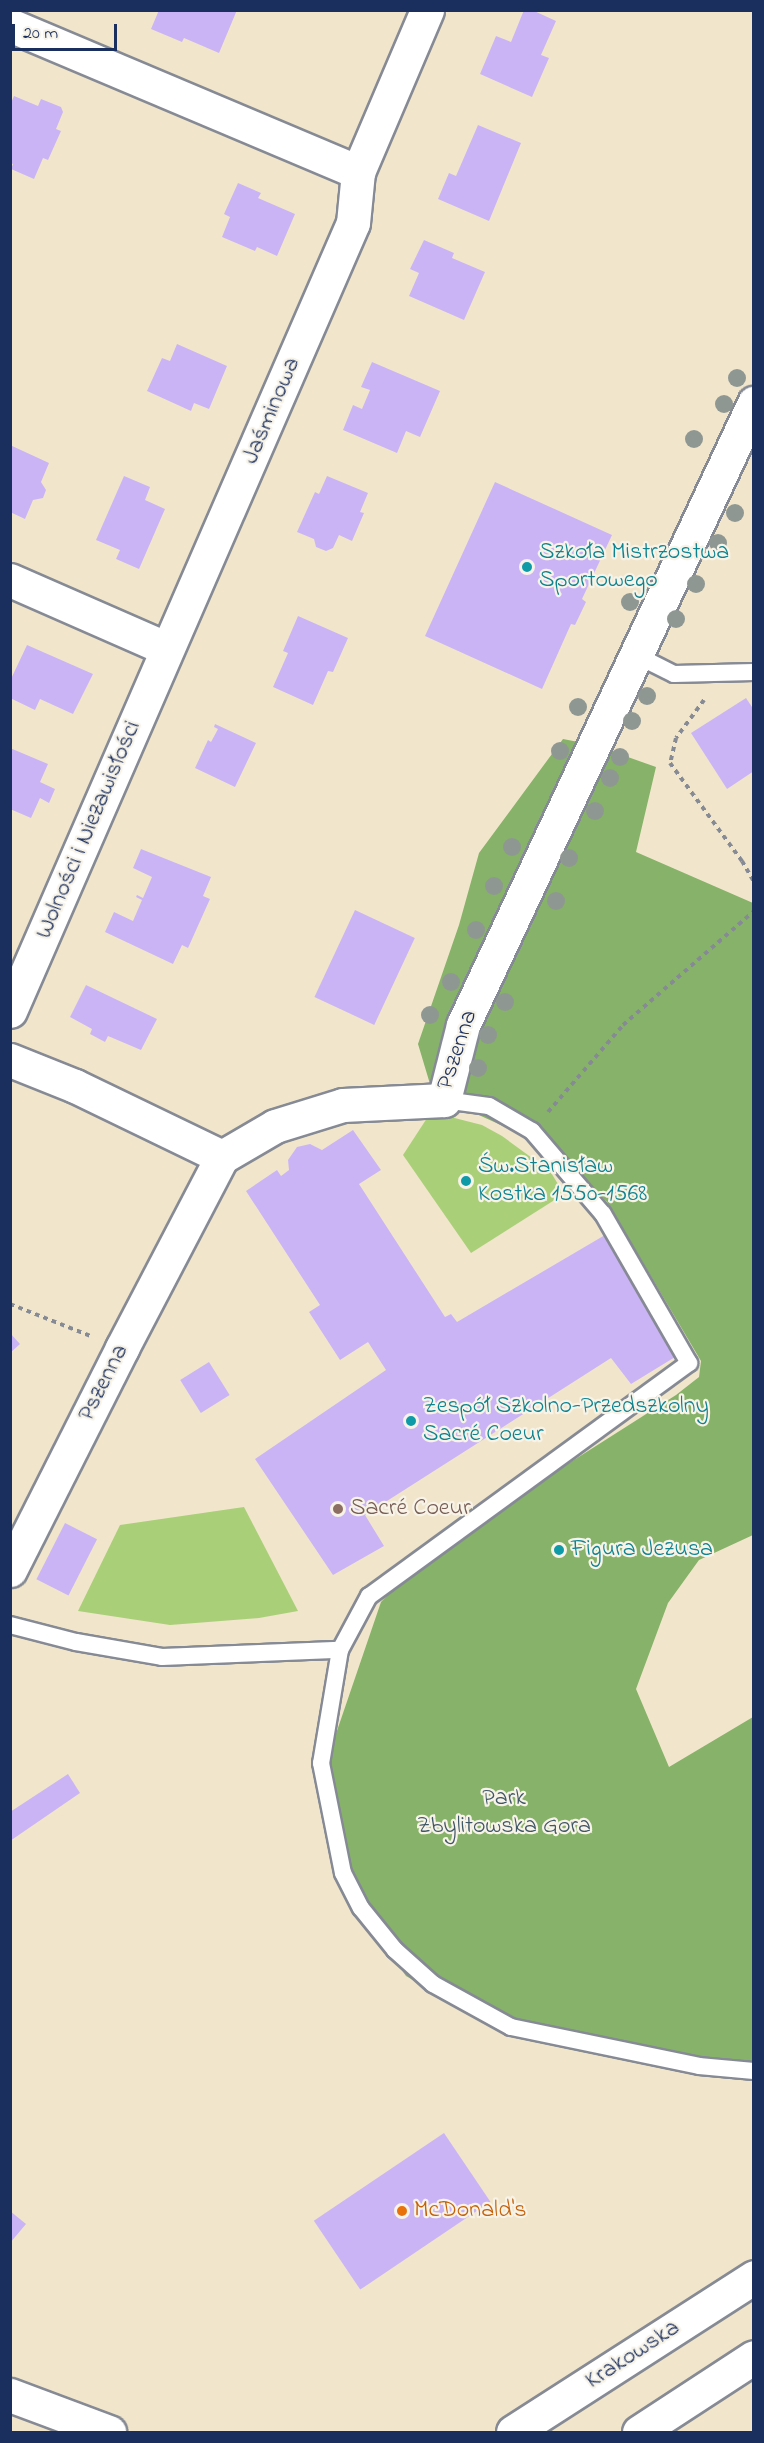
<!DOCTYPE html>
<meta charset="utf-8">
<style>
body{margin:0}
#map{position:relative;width:764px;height:2443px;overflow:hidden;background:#f1e6cb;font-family:"Indie Flower",sans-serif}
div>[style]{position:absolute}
.green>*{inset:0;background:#aacf79}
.forest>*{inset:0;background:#87b269}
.building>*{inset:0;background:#cbb4f6;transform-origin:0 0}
.path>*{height:4px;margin-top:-2px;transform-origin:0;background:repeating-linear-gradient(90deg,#868a94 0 4.5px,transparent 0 9px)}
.roads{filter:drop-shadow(2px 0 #868a94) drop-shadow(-2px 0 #868a94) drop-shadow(0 2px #868a94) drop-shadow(0 -2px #868a94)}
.lane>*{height:16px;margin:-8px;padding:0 8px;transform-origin:8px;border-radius:8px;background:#fff}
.street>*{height:33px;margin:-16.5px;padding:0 16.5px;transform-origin:16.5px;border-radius:16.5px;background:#fff}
.secondary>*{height:33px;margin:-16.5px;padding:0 16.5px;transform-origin:16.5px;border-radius:16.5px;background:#fff}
.primary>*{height:33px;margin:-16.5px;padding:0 16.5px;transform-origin:16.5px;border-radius:16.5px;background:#fff}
.trees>*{width:18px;height:18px;margin:-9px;border-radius:50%;background:#8f9793}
.dots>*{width:16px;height:16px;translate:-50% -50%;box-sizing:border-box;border:3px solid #f7f3e8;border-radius:50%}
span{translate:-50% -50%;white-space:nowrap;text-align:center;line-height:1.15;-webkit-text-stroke:4.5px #f7f3e8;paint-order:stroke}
.street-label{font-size:24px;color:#1b2f5e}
.culture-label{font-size:24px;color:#0d838f}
.left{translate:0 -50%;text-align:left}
.education-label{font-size:24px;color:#785e54}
.park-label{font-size:24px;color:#3f5765}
.food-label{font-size:24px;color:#c56008}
.frame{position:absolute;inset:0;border:12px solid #1b2f5e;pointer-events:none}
.scale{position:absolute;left:12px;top:24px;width:105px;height:27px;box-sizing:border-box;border:3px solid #1b2f5e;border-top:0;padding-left:8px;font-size:18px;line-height:21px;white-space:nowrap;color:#1b2f5e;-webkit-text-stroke:4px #f7f3e8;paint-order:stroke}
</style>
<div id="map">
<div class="green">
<i style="clip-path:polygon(431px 1112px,482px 1125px,502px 1136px,550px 1171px,564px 1194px,471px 1253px,403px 1155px)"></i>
<i style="clip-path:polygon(244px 1507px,298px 1611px,259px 1618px,170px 1625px,78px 1611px,120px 1525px)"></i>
</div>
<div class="forest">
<i style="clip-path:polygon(563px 739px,594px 745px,656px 767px,636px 852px,753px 903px,753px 1535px,699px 1560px,668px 1603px,636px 1689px,669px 1767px,753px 1717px,753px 2070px,618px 2053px,444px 1998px,406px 1976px,378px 1937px,340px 1864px,327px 1760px,381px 1602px,420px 1562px,464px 1530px,676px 1395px,699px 1377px,701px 1361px,607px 1202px,577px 1172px,525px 1136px,433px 1094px,418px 1044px,459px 925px,479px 853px)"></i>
</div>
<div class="building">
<i style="clip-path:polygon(159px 10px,237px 10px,219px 53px,184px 38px,182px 42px,151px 29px)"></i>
<i style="clip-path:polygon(524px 10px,532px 10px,556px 21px,541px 55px,549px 58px,532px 97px,480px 74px,496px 36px,511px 42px)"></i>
<i style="clip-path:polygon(14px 96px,38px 106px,41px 99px,61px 107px,63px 112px,56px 129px,61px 131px,48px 160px,43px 158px,34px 179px,11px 169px,13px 164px,10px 163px,10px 105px)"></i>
<i style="clip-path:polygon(478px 125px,521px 143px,489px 221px,438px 199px,449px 173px,456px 176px)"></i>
<i style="clip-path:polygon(238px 183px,261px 193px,258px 198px,295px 214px,277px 256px,257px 247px,255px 251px,222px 237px,230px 217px,224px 214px)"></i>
<i style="clip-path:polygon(424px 240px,454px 253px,452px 258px,485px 272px,464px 320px,409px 296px,419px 273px,410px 269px)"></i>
<i style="clip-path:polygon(177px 344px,227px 366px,209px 409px,194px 403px,191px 411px,147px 391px,162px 358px,170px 361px)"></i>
<i style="clip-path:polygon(372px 362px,440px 391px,420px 437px,406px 431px,397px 453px,343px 430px,353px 405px,362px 409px,370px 390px,361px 387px)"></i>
<i style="clip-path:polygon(10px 445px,49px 463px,41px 482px,46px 490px,43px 498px,33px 500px,25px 519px,10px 512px)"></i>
<i style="clip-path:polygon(124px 476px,150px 487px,145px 500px,165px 509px,139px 569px,116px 559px,120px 550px,96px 540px)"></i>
<i style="clip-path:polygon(327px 476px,368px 493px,360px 512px,364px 513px,352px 541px,339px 535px,333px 548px,326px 551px,316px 547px,314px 539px,297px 532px,315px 492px,319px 494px)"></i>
<i style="clip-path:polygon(495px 482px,612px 535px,582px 599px,586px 602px,575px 625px,571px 624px,542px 689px,425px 636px)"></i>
<i style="clip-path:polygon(298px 616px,348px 638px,333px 672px,328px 671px,313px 705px,273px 687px,288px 653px,283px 651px)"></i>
<i style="clip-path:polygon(27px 645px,93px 674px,73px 714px,40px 699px,35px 710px,10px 698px,10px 681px)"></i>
<i style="clip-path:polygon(746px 698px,754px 710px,754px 771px,727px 789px,691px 733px)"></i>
<i style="clip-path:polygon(215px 724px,256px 743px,235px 787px,195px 768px,208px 740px,211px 742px,218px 729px,214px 727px)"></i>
<i style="clip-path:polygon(10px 748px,48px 764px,40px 782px,55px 789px,49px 803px,40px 798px,31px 818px,10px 809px)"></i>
<i style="clip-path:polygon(141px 849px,211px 877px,203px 896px,210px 899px,188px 948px,182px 945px,173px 964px,105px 932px,114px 912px,133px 921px,142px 900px,136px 897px,137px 895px,143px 898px,152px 877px,133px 868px)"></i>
<i style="left:355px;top:910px;width:66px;height:96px;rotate:25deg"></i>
<i style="clip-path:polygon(86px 985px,157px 1019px,141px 1050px,108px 1036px,105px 1042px,90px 1034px,92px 1029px,70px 1017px)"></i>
<i style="clip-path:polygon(353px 1130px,381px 1170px,359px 1184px,445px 1317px,451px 1314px,457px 1322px,605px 1235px,680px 1354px,631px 1384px,611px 1358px,365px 1515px,384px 1546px,333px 1575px,255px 1459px,386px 1370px,368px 1342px,340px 1360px,309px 1312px,320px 1305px,246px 1191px,277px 1170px,281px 1176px,289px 1170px,288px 1160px,297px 1147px,310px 1144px,322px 1150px)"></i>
<i style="clip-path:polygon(10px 1333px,20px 1344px,10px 1353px)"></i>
<i style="left:209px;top:1362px;width:39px;height:34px;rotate:58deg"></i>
<i style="left:65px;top:1523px;width:36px;height:63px;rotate:27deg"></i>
<i style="clip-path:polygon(68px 1774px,80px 1793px,10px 1841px,10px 1812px)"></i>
<i style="left:444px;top:2133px;width:83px;height:157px;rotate:56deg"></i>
<i style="clip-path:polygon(10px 2211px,26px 2224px,10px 2243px)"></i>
</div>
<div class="path">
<i style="left:704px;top:700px;width:47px;rotate:126.4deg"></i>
<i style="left:676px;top:738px;width:26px;rotate:103deg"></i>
<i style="left:670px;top:763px;width:122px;rotate:53.7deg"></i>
<i style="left:742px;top:861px;width:24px;rotate:60deg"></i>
<i style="left:548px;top:1112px;width:115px;rotate:-49.2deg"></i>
<i style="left:623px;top:1025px;width:174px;rotate:-41deg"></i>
<i style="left:10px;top:1304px;width:87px;rotate:21.6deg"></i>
</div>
<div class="roads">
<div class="lane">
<i style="left:636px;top:655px;width:42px;rotate:26.6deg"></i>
<i style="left:674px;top:674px;width:80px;rotate:-1.4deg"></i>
<i style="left:444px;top:1100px;width:45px;rotate:7.6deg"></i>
<i style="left:489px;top:1106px;width:50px;rotate:30.2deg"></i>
<i style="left:532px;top:1131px;width:109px;rotate:49.5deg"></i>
<i style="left:603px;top:1214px;width:172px;rotate:60deg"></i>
<i style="left:689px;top:1363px;width:396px;rotate:143.9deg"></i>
<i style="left:369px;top:1596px;width:61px;rotate:118.2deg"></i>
<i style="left:340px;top:1650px;width:115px;rotate:99.5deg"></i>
<i style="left:321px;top:1763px;width:112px;rotate:78.7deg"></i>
<i style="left:343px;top:1873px;width:39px;rotate:63deg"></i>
<i style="left:361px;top:1908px;width:54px;rotate:51deg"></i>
<i style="left:395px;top:1950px;width:51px;rotate:41.8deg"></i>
<i style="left:433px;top:1984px;width:89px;rotate:28.9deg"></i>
<i style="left:511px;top:2027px;width:192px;rotate:11.7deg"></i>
<i style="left:699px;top:2066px;width:55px;rotate:5.2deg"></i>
<i style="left:10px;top:1625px;width:68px;rotate:14.4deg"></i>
<i style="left:76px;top:1642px;width:87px;rotate:9.9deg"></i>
<i style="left:162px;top:1657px;width:178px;rotate:-2.3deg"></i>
</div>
<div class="street">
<i style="left:10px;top:25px;width:378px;rotate:22.9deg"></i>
<i style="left:10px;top:580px;width:171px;rotate:23.7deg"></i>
<i style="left:10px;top:1011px;width:859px;rotate:-66.48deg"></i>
<i style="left:353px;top:223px;width:51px;rotate:-84.4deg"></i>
<i style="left:358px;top:172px;width:176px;rotate:-66.9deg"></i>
<i style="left:10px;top:1060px;width:70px;rotate:21.8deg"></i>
<i style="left:75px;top:1086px;width:163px;rotate:25.8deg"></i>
<i style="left:10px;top:1570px;width:249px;rotate:-63.2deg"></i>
<i style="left:122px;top:1348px;width:216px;rotate:-62.4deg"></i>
<i style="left:222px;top:1157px;width:61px;rotate:-30.3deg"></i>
<i style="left:275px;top:1126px;width:71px;rotate:-17.2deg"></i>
<i style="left:343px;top:1105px;width:101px;rotate:-2.8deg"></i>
<i style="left:444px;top:1100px;width:77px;rotate:-75.8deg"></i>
<i style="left:463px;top:1025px;width:687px;rotate:-64.93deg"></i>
</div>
<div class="secondary">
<i style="left:10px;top:2395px;width:106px;rotate:20.5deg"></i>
</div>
<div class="primary">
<i style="left:513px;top:2432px;width:287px;rotate:-32.7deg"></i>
<i style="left:639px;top:2432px;width:137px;rotate:-33.1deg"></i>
</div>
</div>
<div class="trees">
<i style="left:737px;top:378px"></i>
<i style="left:724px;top:404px"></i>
<i style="left:694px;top:439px"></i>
<i style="left:735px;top:513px"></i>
<i style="left:718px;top:543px"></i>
<i style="left:696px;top:584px"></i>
<i style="left:630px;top:602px"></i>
<i style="left:676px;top:619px"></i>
<i style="left:647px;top:696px"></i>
<i style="left:578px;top:707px"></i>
<i style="left:632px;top:721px"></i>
<i style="left:560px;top:751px"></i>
<i style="left:620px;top:757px"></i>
<i style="left:610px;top:778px"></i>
<i style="left:595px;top:811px"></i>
<i style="left:512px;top:847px"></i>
<i style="left:569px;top:858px"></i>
<i style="left:494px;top:886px"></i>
<i style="left:556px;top:901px"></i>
<i style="left:476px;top:930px"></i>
<i style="left:451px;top:982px"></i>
<i style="left:505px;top:1002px"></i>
<i style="left:430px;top:1015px"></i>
<i style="left:488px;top:1035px"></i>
<i style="left:478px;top:1068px"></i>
</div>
<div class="dots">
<i style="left:527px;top:567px;background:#0f9aa8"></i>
<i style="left:466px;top:1181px;background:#0f9aa8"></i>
<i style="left:411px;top:1421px;background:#0f9aa8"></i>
<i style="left:338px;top:1509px;background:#8d6e63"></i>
<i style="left:559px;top:1550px;background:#0f9aa8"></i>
<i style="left:402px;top:2211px;background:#e8710a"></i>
</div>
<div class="street-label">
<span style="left:272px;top:411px;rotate:-67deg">Jaśminowa</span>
<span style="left:89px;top:830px;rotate:-67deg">Wolności i Niezawisłości</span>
<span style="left:458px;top:1050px;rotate:-72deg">Pszenna</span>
<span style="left:104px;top:1383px;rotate:-63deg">Pszenna</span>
<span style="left:633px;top:2355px;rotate:-33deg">Krakowska</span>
</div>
<div class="culture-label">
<span class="left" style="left:539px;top:567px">Szkoła Mistrzostwa<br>Sportowego</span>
<span class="left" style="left:478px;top:1181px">Św.Stanisław<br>Kostka 1550-1568</span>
<span class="left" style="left:423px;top:1421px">Zespół Szkolno-Przedszkolny<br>Sacré Coeur</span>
<span class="left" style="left:571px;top:1550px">Figura Jezusa</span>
</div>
<div class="education-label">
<span class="left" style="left:350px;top:1509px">Sacré Coeur</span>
</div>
<div class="park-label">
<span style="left:504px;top:1813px">Park<br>Zbylitowska Gora</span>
</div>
<div class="food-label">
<span class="left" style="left:414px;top:2211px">McDonald's</span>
</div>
<div class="frame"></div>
<div class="scale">20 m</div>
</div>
